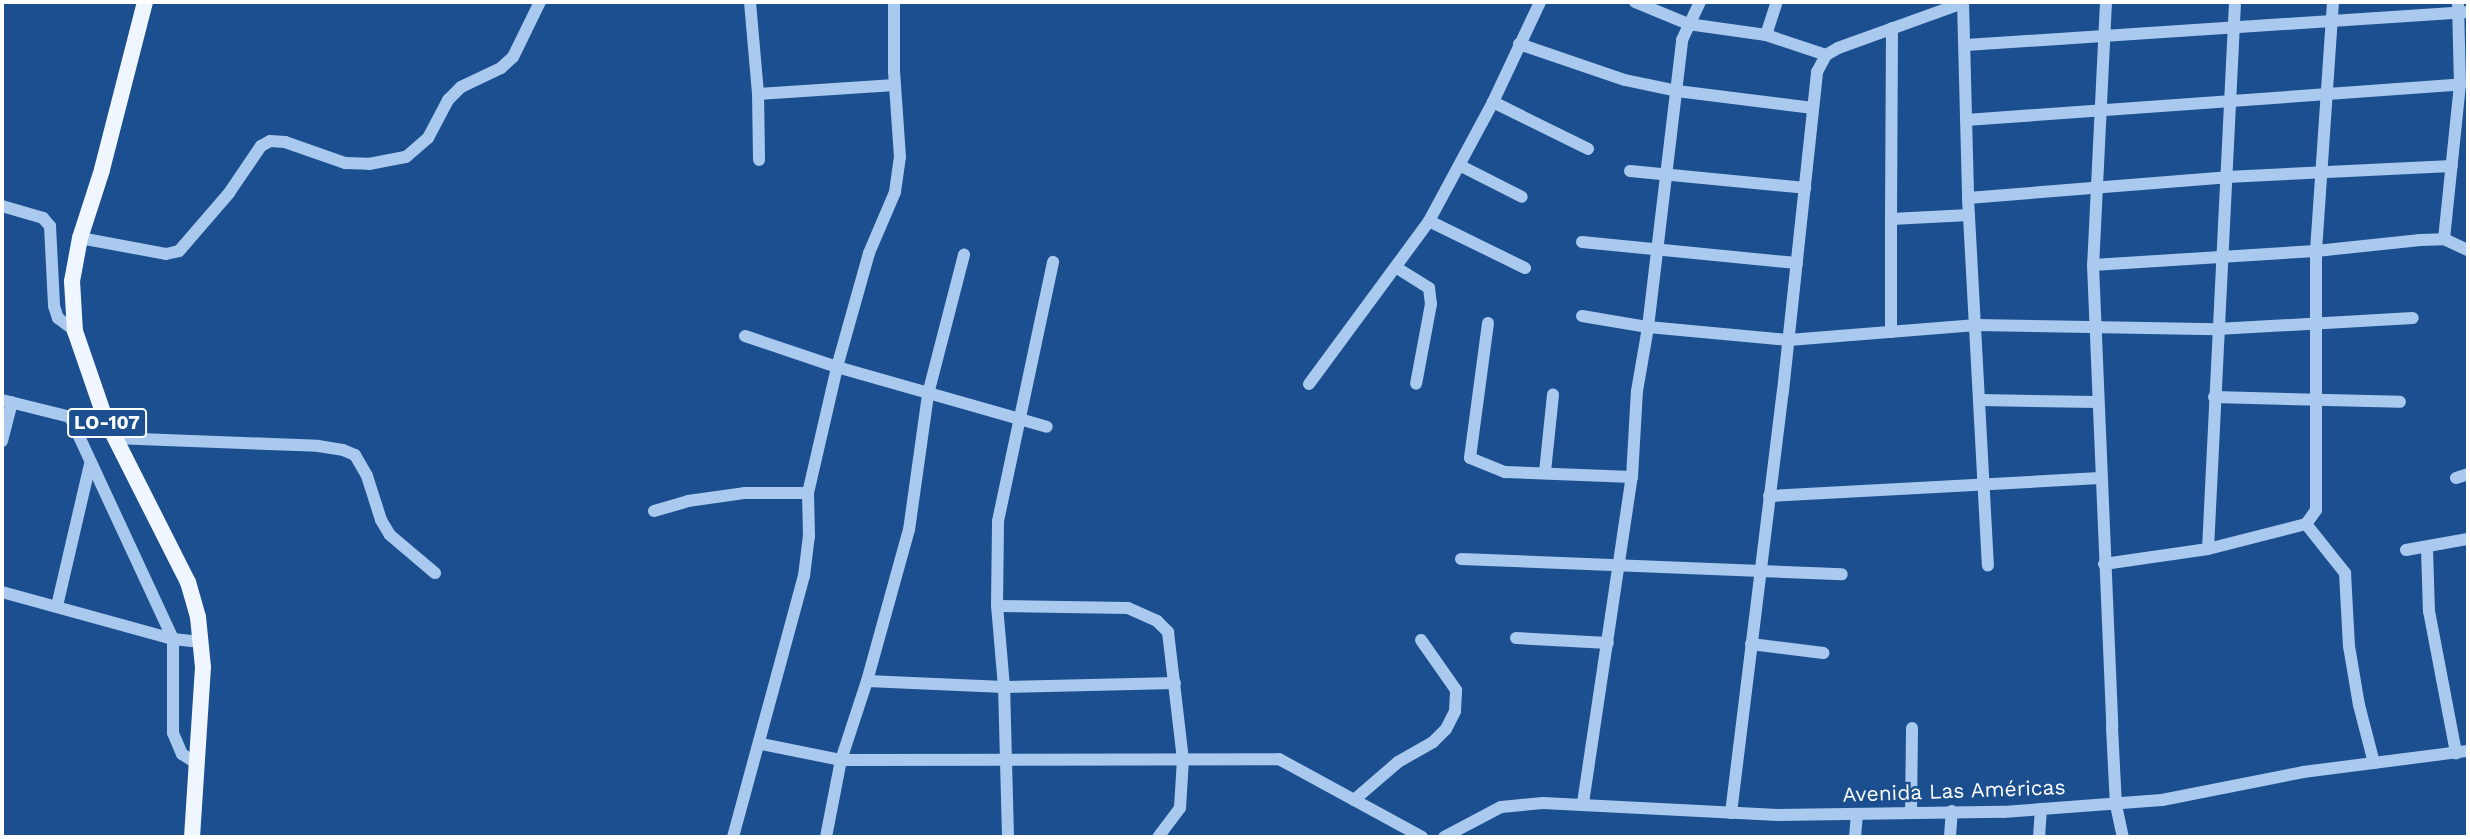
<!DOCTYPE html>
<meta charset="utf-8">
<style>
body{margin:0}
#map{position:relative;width:2470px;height:839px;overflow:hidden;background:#1b4f8f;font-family:"Work Sans",sans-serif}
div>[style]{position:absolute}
.minor>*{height:12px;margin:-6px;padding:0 6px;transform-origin:6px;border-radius:6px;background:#a9c9ee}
.major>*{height:16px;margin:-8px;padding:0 8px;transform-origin:8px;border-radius:8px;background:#f0f6ff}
span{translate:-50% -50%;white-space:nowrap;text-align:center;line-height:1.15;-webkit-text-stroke:5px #1b4f8f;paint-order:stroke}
.shield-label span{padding:2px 5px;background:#1b4f8f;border:2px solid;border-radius:5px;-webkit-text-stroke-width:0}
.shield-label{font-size:19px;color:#fff;font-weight:700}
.street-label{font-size:21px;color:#fff}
.frame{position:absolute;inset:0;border:4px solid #fff;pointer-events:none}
</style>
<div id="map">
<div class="minor">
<i style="left:750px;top:2px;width:92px;rotate:85deg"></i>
<i style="left:758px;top:94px;width:66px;rotate:89.1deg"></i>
<i style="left:1635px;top:2px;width:57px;rotate:22.5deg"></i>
<i style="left:1688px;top:24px;width:79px;rotate:8deg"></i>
<i style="left:1766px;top:35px;width:63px;rotate:18.4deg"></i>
<i style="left:1963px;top:2px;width:196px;rotate:88.5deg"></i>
<i style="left:1968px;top:198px;width:368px;rotate:86.9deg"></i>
<i style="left:2106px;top:2px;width:263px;rotate:92.8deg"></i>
<i style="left:2093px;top:265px;width:462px;rotate:87.6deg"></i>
<i style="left:2112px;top:727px;width:78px;rotate:87.1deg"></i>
<i style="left:2116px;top:805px;width:33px;rotate:78deg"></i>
<i style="left:1892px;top:28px;width:191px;rotate:90.3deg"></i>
<i style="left:1891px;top:219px;width:78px;rotate:-2.9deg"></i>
<i style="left:1766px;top:35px;width:35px;rotate:-72deg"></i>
<i style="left:1519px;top:44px;width:112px;rotate:18.8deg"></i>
<i style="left:1625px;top:80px;width:53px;rotate:11.9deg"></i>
<i style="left:1677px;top:91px;width:137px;rotate:7.1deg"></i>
<i style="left:1966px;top:45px;width:503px;rotate:-3.76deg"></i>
<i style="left:758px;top:94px;width:137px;rotate:-3.8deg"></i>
<i style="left:1493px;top:102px;width:106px;rotate:26.3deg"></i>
<i style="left:1966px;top:120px;width:495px;rotate:-4.1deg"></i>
<i style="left:1461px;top:166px;width:68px;rotate:26.9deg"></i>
<i style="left:1630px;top:171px;width:176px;rotate:5.5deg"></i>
<i style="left:1968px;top:198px;width:260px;rotate:-4.6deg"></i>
<i style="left:2227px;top:177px;width:225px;rotate:-2.8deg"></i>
<i style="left:2px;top:206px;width:43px;rotate:16.3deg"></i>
<i style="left:43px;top:218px;width:11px;rotate:49deg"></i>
<i style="left:50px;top:226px;width:80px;rotate:87.1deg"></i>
<i style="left:54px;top:306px;width:13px;rotate:72deg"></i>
<i style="left:58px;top:318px;width:21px;rotate:37deg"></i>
<i style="left:1891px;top:219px;width:113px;rotate:90deg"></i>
<i style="left:1429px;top:221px;width:107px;rotate:26.1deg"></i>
<i style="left:80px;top:238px;width:87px;rotate:10.5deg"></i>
<i style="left:166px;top:254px;width:13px;rotate:-13deg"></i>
<i style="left:179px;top:251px;width:77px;rotate:-49.2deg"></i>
<i style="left:229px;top:193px;width:57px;rotate:-55.8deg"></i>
<i style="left:261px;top:146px;width:10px;rotate:-29deg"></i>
<i style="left:270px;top:141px;width:15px;rotate:4deg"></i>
<i style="left:285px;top:142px;width:64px;rotate:19.3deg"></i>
<i style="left:345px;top:163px;width:24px;rotate:2deg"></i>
<i style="left:369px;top:164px;width:38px;rotate:-11deg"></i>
<i style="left:406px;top:157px;width:29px;rotate:-41deg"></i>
<i style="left:428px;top:138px;width:43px;rotate:-62.2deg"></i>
<i style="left:448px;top:100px;width:18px;rotate:-45deg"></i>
<i style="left:461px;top:87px;width:44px;rotate:-25.4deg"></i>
<i style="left:501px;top:68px;width:16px;rotate:-43deg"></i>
<i style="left:513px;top:57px;width:61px;rotate:-63.9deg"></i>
<i style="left:2444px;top:239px;width:155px;rotate:-84.1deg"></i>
<i style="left:2460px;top:85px;width:83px;rotate:-91.4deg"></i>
<i style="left:1582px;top:242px;width:216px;rotate:5.6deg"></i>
<i style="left:2093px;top:265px;width:223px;rotate:-3.6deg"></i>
<i style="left:2316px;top:251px;width:105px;rotate:-6deg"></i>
<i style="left:2420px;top:240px;width:24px;rotate:-2deg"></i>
<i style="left:2444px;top:239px;width:26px;rotate:25deg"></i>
<i style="left:1397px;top:268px;width:38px;rotate:32deg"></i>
<i style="left:1429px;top:288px;width:16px;rotate:83deg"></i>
<i style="left:1431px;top:304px;width:81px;rotate:100.6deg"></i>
<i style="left:1582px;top:316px;width:67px;rotate:9.5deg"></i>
<i style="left:1648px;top:327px;width:142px;rotate:5.3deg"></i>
<i style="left:1789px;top:340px;width:188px;rotate:-4.6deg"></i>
<i style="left:1976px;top:325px;width:241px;rotate:1deg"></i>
<i style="left:2217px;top:329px;width:196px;rotate:-3.2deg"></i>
<i style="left:1488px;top:323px;width:136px;rotate:97.6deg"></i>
<i style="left:1470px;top:458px;width:38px;rotate:22deg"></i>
<i style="left:1505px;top:472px;width:127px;rotate:2.3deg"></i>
<i style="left:745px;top:336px;width:97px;rotate:18.6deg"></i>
<i style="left:837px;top:367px;width:218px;rotate:15.9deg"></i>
<i style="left:1309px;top:384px;width:202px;rotate:-53.6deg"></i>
<i style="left:1429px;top:221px;width:135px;rotate:-61.7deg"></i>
<i style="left:1493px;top:102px;width:110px;rotate:-64.8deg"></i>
<i style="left:2214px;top:397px;width:186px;rotate:1.5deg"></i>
<i style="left:2px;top:400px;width:70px;rotate:14deg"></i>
<i style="left:70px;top:417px;width:35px;rotate:2deg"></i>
<i style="left:1981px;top:400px;width:116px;rotate:1deg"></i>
<i style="left:70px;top:417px;width:245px;rotate:65.1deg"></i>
<i style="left:173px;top:639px;width:94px;rotate:90deg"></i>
<i style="left:173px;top:733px;width:23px;rotate:67deg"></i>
<i style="left:182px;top:754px;width:17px;rotate:33deg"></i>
<i style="left:114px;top:438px;width:204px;rotate:2.2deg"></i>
<i style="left:318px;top:446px;width:25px;rotate:9deg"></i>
<i style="left:343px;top:450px;width:13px;rotate:23deg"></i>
<i style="left:355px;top:455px;width:24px;rotate:60deg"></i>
<i style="left:367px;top:476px;width:46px;rotate:72.3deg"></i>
<i style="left:381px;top:520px;width:17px;rotate:59deg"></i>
<i style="left:390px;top:535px;width:59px;rotate:40.2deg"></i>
<i style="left:2px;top:441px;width:40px;rotate:-75.6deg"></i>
<i style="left:1545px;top:472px;width:78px;rotate:-84.1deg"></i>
<i style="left:2456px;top:478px;width:13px;rotate:-18deg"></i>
<i style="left:1769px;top:496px;width:331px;rotate:-3.1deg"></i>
<i style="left:654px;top:511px;width:35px;rotate:-16deg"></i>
<i style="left:688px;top:501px;width:58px;rotate:-8deg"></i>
<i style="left:745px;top:493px;width:63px"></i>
<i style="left:2306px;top:524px;width:63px;rotate:51.5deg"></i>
<i style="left:2345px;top:573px;width:73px;rotate:86.9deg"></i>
<i style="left:2349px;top:646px;width:60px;rotate:80.4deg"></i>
<i style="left:2359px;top:705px;width:60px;rotate:75.5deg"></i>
<i style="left:2208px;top:549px;width:548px;rotate:-87.17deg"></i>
<i style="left:2427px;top:549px;width:62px;rotate:88.2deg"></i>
<i style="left:2429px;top:611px;width:145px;rotate:79.2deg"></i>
<i style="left:2406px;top:550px;width:63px;rotate:-10.1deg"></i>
<i style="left:1461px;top:559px;width:381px;rotate:2.3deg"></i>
<i style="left:2104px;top:564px;width:105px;rotate:-8.2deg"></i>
<i style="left:2208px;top:549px;width:101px;rotate:-14.3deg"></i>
<i style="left:2306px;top:524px;width:17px;rotate:-54deg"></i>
<i style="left:2316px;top:510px;width:259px;rotate:-90deg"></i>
<i style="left:2316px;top:251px;width:250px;rotate:-86.1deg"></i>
<i style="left:2px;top:592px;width:177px;rotate:15.4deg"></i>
<i style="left:173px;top:639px;width:28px;rotate:6deg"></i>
<i style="left:57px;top:606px;width:146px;rotate:-76.9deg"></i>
<i style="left:997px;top:606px;width:131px;rotate:0.9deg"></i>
<i style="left:1128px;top:608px;width:32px;rotate:24deg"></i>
<i style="left:1157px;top:621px;width:16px;rotate:45deg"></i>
<i style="left:1168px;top:632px;width:128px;rotate:83.3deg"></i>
<i style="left:1183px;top:759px;width:49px;rotate:93.5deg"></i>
<i style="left:1180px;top:808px;width:36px;rotate:127deg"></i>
<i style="left:1516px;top:638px;width:92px;rotate:3.1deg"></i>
<i style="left:1751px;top:644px;width:73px;rotate:7.1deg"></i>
<i style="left:867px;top:681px;width:137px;rotate:2.5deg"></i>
<i style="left:1004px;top:687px;width:171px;rotate:-1.3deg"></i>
<i style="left:761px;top:744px;width:82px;rotate:11.3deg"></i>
<i style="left:841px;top:760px;width:438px;rotate:-0.1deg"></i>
<i style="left:1279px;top:759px;width:163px;rotate:28.6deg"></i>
<i style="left:1354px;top:800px;width:58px;rotate:-40.8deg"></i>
<i style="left:1398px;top:762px;width:40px;rotate:-29.7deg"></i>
<i style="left:1433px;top:742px;width:18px;rotate:-45deg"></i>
<i style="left:1446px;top:729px;width:20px;rotate:-63deg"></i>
<i style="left:1455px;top:711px;width:21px;rotate:-87deg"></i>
<i style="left:1456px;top:690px;width:61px;rotate:-125deg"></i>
<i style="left:1583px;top:803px;width:330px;rotate:-81.5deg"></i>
<i style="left:1632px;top:477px;width:86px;rotate:-86.7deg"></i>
<i style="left:1637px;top:391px;width:65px;rotate:-80.2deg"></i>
<i style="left:1648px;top:327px;width:289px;rotate:-83.2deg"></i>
<i style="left:1682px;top:40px;width:42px;rotate:-64.7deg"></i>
<i style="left:1911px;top:812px;width:84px;rotate:-89.3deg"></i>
<i style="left:1731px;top:813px;width:425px;rotate:-83deg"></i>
<i style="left:1783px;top:391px;width:321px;rotate:-83.9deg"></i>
<i style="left:1817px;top:72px;width:19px;rotate:-62deg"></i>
<i style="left:1826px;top:55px;width:14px;rotate:-30deg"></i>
<i style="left:1838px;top:48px;width:133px;rotate:-19.8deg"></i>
<i style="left:733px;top:837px;width:270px;rotate:-74.8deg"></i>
<i style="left:804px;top:576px;width:39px;rotate:-83deg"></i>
<i style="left:809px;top:537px;width:44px;rotate:-91.3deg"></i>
<i style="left:808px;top:493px;width:129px;rotate:-77deg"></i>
<i style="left:837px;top:367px;width:118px;rotate:-74.3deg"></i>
<i style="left:869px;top:253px;width:66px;rotate:-66.9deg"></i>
<i style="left:895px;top:192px;width:35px;rotate:-82deg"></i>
<i style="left:900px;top:157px;width:85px;rotate:-94deg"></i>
<i style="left:894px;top:72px;width:70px;rotate:-90deg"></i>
<i style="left:826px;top:837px;width:78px;rotate:-79deg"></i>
<i style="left:841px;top:760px;width:83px;rotate:-71.8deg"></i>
<i style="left:867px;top:681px;width:157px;rotate:-74.5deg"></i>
<i style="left:909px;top:530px;width:137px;rotate:-82deg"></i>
<i style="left:928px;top:394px;width:144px;rotate:-75.5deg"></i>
<i style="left:1008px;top:837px;width:150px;rotate:-91.5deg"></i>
<i style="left:1004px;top:687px;width:81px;rotate:-94.9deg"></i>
<i style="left:997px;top:606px;width:85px;rotate:-89.3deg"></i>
<i style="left:998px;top:521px;width:265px;rotate:-78deg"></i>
<i style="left:1444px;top:837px;width:64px;rotate:-27.8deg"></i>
<i style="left:1501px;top:807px;width:42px;rotate:-5.4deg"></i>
<i style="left:1543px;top:803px;width:235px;rotate:2.9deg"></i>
<i style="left:1778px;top:815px;width:225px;rotate:-0.8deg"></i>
<i style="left:2003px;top:812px;width:159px;rotate:-4.3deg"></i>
<i style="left:2162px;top:800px;width:144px;rotate:-11.2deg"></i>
<i style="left:2303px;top:772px;width:166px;rotate:-7.3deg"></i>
<i style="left:1855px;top:837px;width:23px;rotate:-85deg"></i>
<i style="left:1950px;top:837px;width:26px;rotate:-86deg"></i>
<i style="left:2039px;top:837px;width:28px;rotate:-86deg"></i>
</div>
<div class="major">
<i style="left:145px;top:2px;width:173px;rotate:104.4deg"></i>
<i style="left:102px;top:170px;width:71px;rotate:107.9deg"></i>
<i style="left:80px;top:238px;width:44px;rotate:100.5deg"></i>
<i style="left:72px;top:281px;width:50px;rotate:86.6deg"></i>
<i style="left:75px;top:331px;width:92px;rotate:71deg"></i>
<i style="left:105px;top:418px;width:184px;rotate:63.2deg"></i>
<i style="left:188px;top:582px;width:36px;rotate:74deg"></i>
<i style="left:198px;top:617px;width:50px;rotate:84.3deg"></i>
<i style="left:203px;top:667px;width:170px;rotate:93.7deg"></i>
</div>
<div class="shield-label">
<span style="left:107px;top:423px">LO-107</span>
</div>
<div class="street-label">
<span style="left:1954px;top:791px;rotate:-2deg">Avenida Las Américas</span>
</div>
<div class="frame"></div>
</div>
